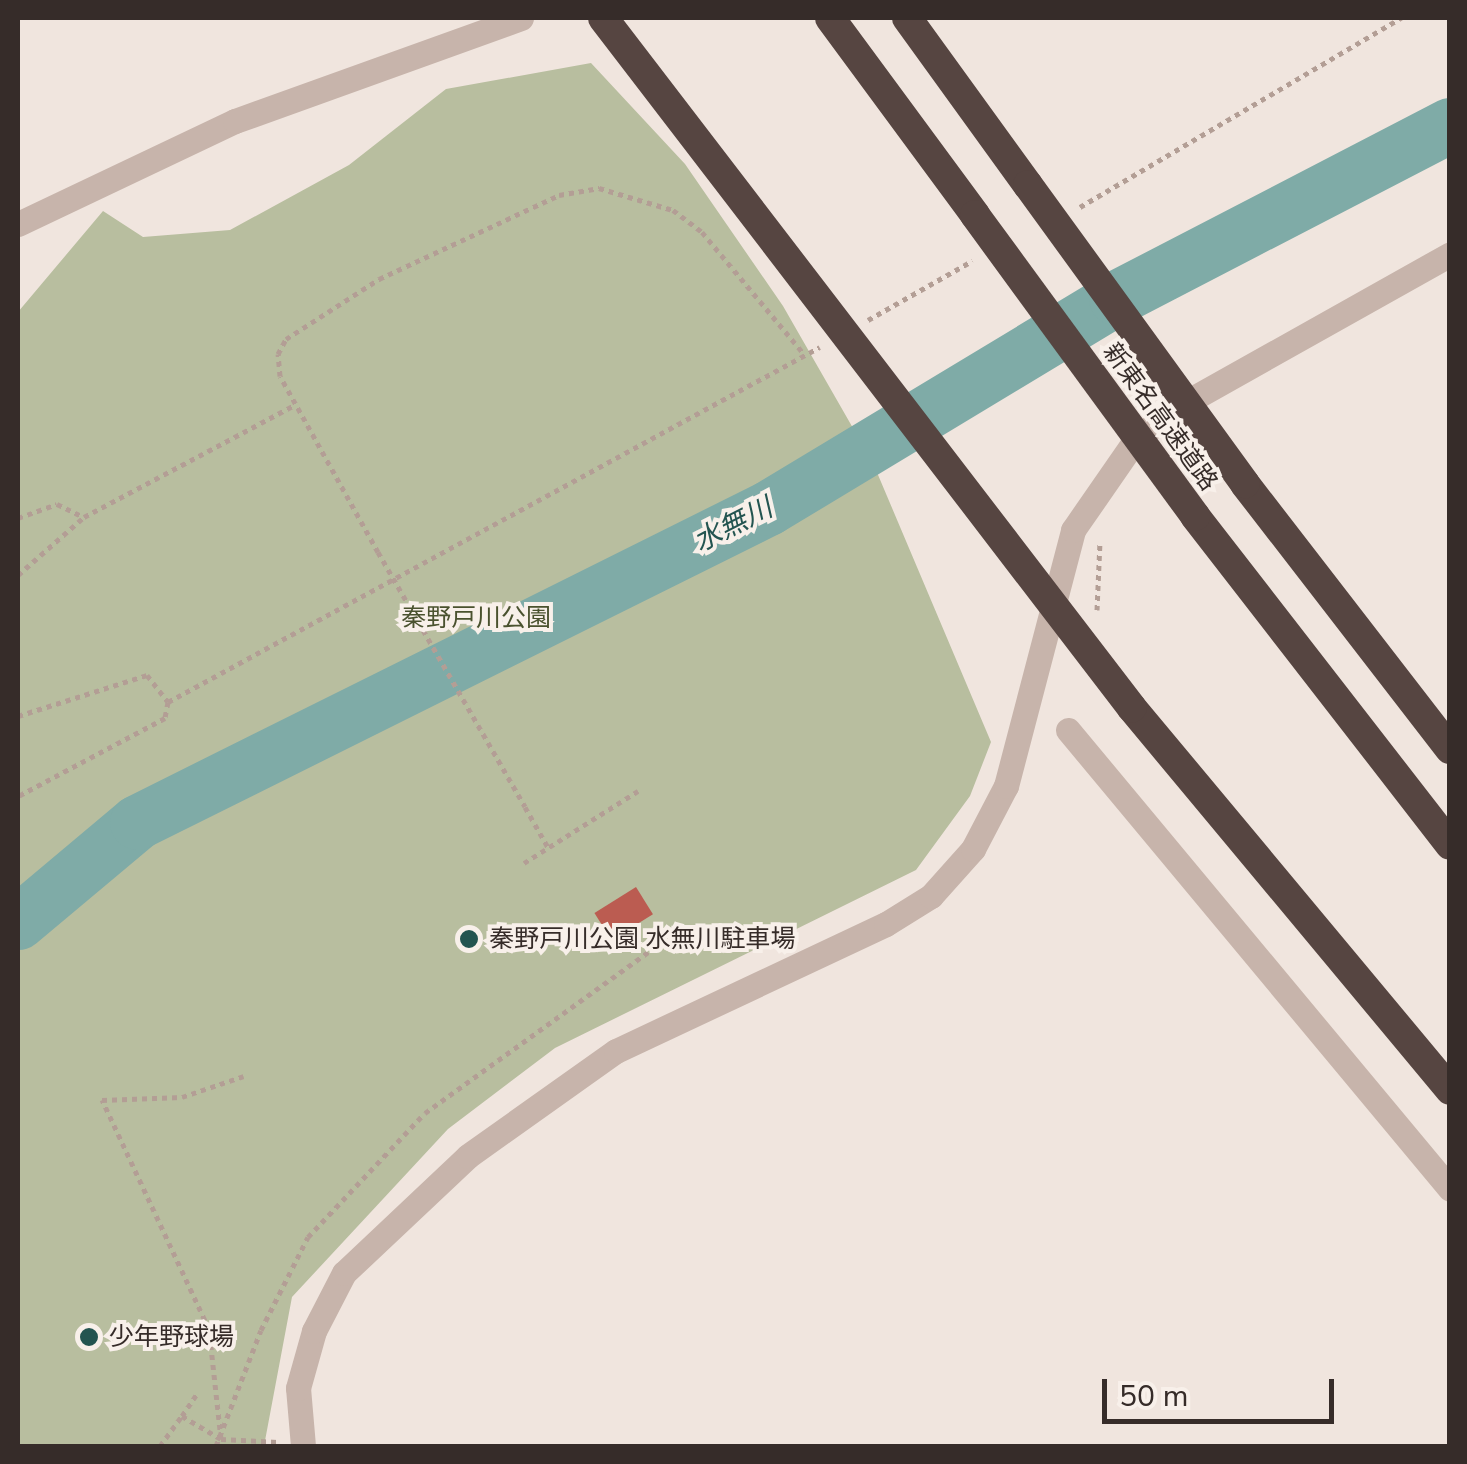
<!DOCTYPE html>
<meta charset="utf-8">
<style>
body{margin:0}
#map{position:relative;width:1467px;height:1464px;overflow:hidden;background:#f0e5de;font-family:"Nunito Sans","Noto Sans JP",sans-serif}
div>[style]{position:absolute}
.green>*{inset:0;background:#b8be9f}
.river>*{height:55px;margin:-27.5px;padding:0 27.5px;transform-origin:27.5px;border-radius:27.5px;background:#7faba7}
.building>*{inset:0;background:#bb5c51;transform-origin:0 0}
.path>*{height:5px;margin-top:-2.5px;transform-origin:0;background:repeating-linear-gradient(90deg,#b39e95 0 5px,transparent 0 10px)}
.minor>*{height:25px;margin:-12.5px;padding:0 12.5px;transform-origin:12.5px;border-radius:12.5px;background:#c7b4ab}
.highway>*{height:30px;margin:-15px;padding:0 15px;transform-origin:15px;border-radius:15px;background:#564541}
.path-bridge>*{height:5px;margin-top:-2.5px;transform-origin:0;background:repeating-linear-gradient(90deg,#b39e95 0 5px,transparent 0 10px)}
.highway-bridge>*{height:30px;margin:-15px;padding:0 15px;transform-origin:15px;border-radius:15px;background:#564541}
.dots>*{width:28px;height:28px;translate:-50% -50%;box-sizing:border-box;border:5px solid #f8f0ea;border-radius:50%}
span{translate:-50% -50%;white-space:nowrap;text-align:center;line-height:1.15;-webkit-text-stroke:8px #f8f0ea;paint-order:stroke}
.street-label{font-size:25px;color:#362c29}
.park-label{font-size:25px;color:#4a522f}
.poi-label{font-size:25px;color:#362c29}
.left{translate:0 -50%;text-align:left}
.water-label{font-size:28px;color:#235450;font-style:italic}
.frame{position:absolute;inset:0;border:20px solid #362c29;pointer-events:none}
.scale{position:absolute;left:1102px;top:1379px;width:232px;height:45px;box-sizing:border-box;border:5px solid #362c29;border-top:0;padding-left:12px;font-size:30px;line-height:35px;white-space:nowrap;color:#362c29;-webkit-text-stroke:8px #f8f0ea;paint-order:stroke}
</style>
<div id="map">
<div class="green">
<i style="clip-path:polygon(591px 63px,685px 164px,783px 306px,873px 463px,991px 742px,970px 796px,916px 870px,555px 1048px,448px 1129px,292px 1297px,264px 1446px,18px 1446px,18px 312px,103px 211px,143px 237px,230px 230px,349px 165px,446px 89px)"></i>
</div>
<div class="river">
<i style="left:18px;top:922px;width:155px;rotate:-40deg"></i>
<i style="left:137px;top:822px;width:705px;rotate:-26.46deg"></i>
<i style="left:768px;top:508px;width:406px;rotate:-31.1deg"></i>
<i style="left:1116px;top:298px;width:376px;rotate:-27.4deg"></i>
</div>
<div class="building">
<i style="left:636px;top:887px;width:32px;height:49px;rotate:58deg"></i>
</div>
<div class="path">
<i style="left:1080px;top:207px;width:373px;rotate:-30.5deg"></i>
<i style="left:868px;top:320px;width:120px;rotate:-29.6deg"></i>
<i style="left:18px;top:518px;width:41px;rotate:-19.7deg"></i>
<i style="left:57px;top:504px;width:30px;rotate:26deg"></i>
<i style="left:378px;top:552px;width:201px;rotate:-119.1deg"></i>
<i style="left:280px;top:376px;width:22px;rotate:-95deg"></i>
<i style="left:278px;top:354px;width:17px;rotate:-62deg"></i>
<i style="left:286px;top:339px;width:111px;rotate:-32.8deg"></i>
<i style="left:379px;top:279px;width:199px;rotate:-25deg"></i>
<i style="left:559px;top:195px;width:41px;rotate:-9.9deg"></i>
<i style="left:599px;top:188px;width:77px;rotate:16.6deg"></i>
<i style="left:673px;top:210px;width:36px;rotate:37deg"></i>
<i style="left:702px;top:232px;width:160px;rotate:50.1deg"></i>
<i style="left:18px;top:575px;width:88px;rotate:-41.3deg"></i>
<i style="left:84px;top:517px;width:239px;rotate:-28deg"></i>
<i style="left:1097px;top:610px;width:68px;rotate:-87.5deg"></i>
<i style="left:168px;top:702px;width:742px;rotate:-28.57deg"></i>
<i style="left:18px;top:716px;width:135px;rotate:-17.6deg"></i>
<i style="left:147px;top:675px;width:34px;rotate:52deg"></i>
<i style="left:168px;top:702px;width:16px;rotate:101deg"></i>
<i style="left:165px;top:718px;width:166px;rotate:152deg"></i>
<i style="left:525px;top:807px;width:48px;rotate:60.3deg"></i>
<i style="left:524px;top:863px;width:135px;rotate:-32.3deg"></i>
<i style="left:182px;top:1416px;width:29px;rotate:-56deg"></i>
<i style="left:221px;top:1439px;width:57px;rotate:3deg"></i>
<i style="left:160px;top:1446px;width:37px;rotate:-54deg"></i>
<i style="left:182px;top:1416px;width:45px;rotate:30.5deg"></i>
<i style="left:221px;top:1439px;width:111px;rotate:-96.2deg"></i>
<i style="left:209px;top:1329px;width:253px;rotate:-115deg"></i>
<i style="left:102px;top:1100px;width:80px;rotate:-2.1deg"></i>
<i style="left:182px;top:1097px;width:65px;rotate:-18.7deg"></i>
<i style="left:216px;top:1446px;width:124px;rotate:-68.8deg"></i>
<i style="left:261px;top:1330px;width:104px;rotate:-63.2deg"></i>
<i style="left:308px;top:1237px;width:170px;rotate:-46.7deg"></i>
<i style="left:425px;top:1113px;width:313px;rotate:-35.8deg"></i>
</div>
<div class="minor">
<i style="left:18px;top:224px;width:240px;rotate:-25.4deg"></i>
<i style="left:235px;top:121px;width:304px;rotate:-19.8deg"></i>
<i style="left:1068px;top:730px;width:597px;rotate:50.23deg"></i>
<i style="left:303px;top:1446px;width:58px;rotate:-94.9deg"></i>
<i style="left:298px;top:1388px;width:59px;rotate:-74.3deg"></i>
<i style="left:314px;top:1331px;width:65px;rotate:-62.7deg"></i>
<i style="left:344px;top:1273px;width:170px;rotate:-43.3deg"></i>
<i style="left:468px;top:1156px;width:181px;rotate:-35.4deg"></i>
<i style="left:616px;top:1051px;width:298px;rotate:-25.2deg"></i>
<i style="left:886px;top:924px;width:53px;rotate:-31.9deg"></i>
<i style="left:931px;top:896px;width:63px;rotate:-48.2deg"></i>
<i style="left:973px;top:849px;width:71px;rotate:-62.4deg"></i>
<i style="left:1006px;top:786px;width:265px;rotate:-75.3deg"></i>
<i style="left:1073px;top:530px;width:111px;rotate:-55.3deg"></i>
<i style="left:1136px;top:439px;width:51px;rotate:-37.8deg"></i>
<i style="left:1176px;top:408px;width:314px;rotate:-29.3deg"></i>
</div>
<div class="highway">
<i style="left:830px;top:18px;width:245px;rotate:53.6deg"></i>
<i style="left:907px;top:18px;width:206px;rotate:54.1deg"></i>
<i style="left:1245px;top:484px;width:335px;rotate:52.3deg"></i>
<i style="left:1195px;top:516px;width:416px;rotate:52.2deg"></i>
<i style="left:1132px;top:708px;width:497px;rotate:50.2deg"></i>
</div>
<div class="path-bridge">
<i style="left:378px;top:552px;width:294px;rotate:60deg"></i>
</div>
<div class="highway-bridge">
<i style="left:603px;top:18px;width:869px;rotate:52.52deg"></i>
<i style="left:1028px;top:185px;width:369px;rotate:54deg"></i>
<i style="left:975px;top:215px;width:373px;rotate:53.8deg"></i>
</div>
<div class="dots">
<i style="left:469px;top:939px;background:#235450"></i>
<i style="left:89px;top:1337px;background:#235450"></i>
</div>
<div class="street-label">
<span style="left:1160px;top:417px;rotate:54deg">新東名高速道路</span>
</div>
<div class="park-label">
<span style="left:476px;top:618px">秦野戸川公園</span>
</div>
<div class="poi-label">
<span class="left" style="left:489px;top:939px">秦野戸川公園 水無川駐車場</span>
<span class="left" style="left:109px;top:1337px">少年野球場</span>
</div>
<div class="water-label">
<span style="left:733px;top:525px;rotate:-27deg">水無川</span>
</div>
<div class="frame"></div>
<div class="scale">50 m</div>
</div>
